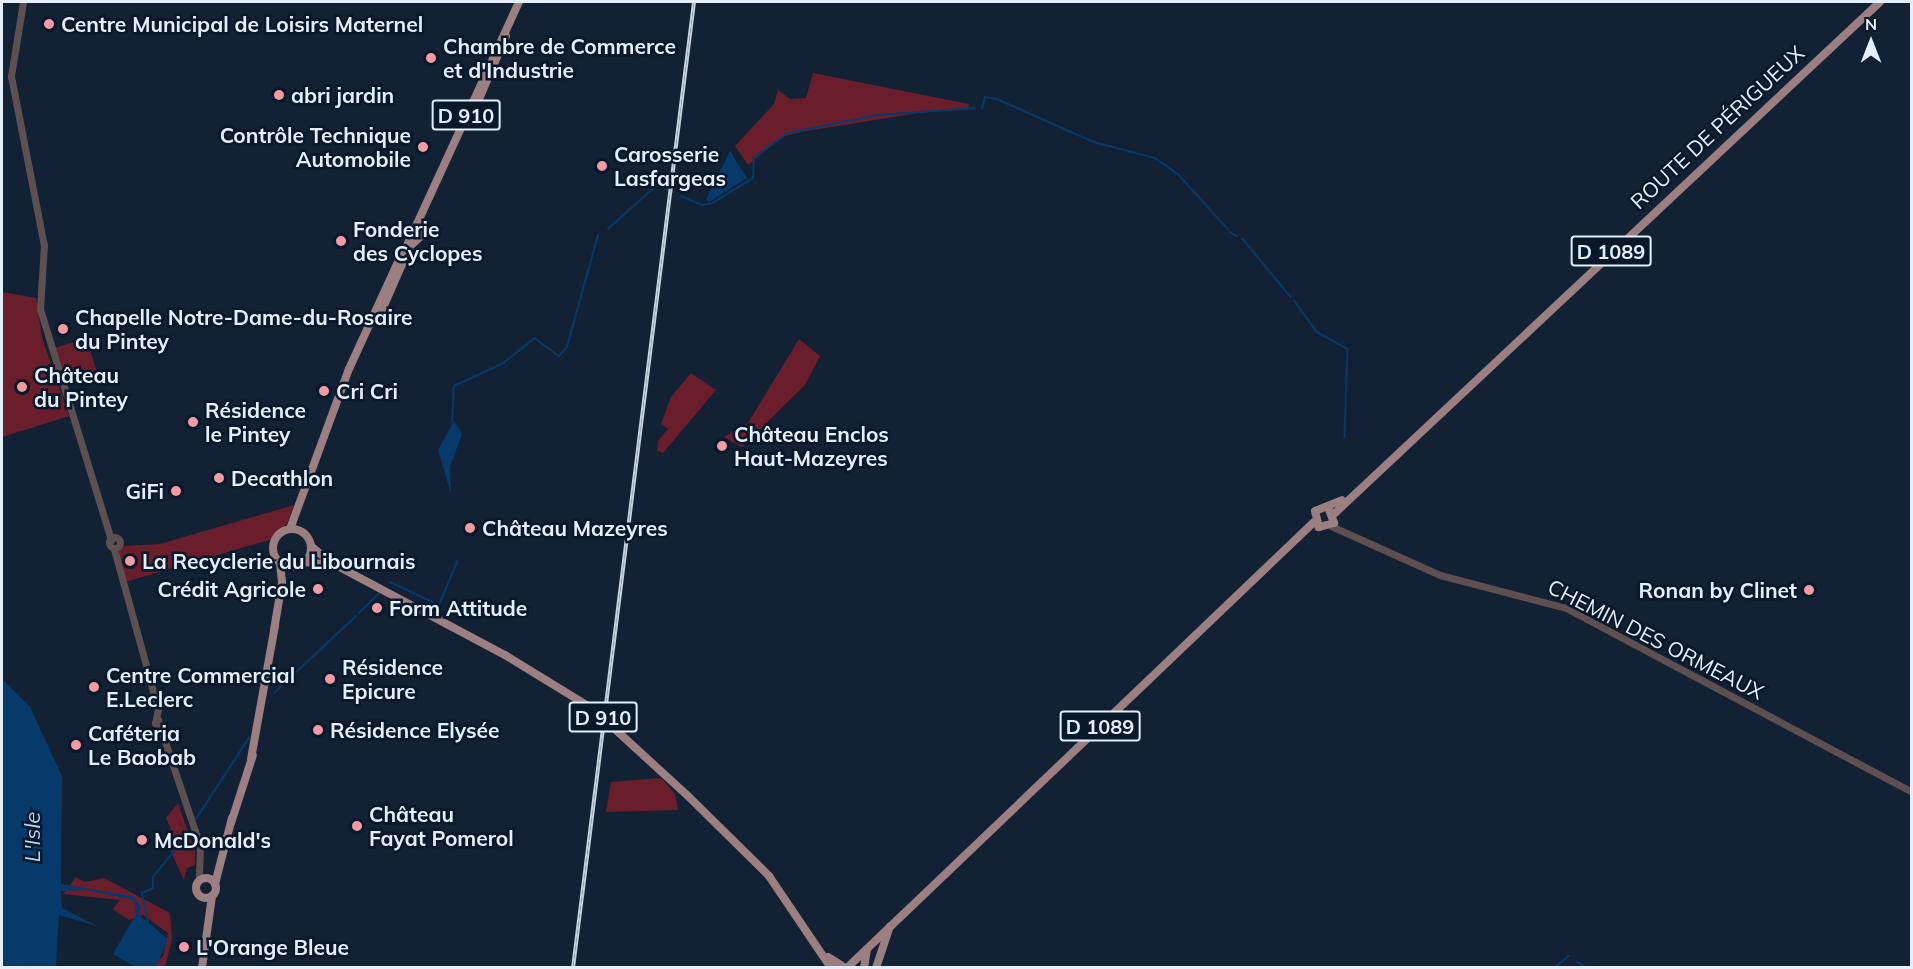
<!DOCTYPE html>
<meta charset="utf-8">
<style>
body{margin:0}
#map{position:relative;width:1913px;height:969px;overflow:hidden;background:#122234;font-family:Mulish,sans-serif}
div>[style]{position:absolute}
.green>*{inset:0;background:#6a1e2c;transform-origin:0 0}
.water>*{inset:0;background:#063a6b}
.stream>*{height:1.5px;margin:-0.75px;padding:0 0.75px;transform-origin:0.75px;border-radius:0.75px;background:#063a6b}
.minor>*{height:7px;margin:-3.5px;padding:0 3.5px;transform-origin:3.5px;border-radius:3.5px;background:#5e5051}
.minor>.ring{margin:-3.5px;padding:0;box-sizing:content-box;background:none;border:7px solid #5e5051;border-radius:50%}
.major>*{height:8px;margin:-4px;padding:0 4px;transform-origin:4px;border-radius:4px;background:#9b7f81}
.major>.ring{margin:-4px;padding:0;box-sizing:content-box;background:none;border:8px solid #9b7f81;border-radius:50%}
.rail>*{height:4px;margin-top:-2px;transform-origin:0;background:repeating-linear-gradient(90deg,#09182a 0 4.5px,#c4d0dd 0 9px);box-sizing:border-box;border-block:2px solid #c4d0dd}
.major-bridge>*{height:8px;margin:-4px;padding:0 4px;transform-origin:4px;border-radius:4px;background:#9b7f81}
.dots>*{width:16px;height:16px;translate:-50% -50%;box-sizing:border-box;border:3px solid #09182a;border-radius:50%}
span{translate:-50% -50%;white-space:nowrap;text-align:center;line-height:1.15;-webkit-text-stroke:5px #09182a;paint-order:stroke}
.shield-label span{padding:2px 4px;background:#09182a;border:2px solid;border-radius:4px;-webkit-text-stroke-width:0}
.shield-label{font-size:20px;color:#e4effb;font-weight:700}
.poi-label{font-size:21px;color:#e4effb;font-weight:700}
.left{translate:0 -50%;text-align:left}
.right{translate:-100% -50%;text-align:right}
.street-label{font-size:21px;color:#e4effb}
.water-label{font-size:22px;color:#b1d1f5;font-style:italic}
.frame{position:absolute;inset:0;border:3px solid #e4effb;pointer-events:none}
.north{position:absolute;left:1841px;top:12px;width:60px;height:60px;-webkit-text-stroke:4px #09182a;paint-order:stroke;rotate:0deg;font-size:16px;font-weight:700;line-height:24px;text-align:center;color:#e4effb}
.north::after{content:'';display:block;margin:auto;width:21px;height:27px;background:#e4effb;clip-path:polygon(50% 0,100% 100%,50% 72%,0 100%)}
</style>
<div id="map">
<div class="green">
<i style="clip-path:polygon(813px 73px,969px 104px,968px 110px,931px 111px,800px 132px,782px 137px,748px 165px,735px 146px,774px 104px,778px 90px,790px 99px,806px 98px)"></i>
<i style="clip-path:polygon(2px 292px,36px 298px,42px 338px,69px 416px,2px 437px)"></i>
<i style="left:86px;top:338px;width:36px;height:33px;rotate:72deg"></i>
<i style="clip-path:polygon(799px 339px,820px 356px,805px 385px,742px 447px,724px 437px,748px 423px)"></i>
<i style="clip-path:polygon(691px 373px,716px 390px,663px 453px,657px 450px,658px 441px,668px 429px,661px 424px,671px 397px)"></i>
<i style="clip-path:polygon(294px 505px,287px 524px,269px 540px,125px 582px,117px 553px,124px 546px,160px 544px)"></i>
<i style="clip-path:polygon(661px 778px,675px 794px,678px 810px,606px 812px,611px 782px)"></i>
<i style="clip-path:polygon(178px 803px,195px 852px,195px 865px,187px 868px,184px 880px,166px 841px,171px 829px,166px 818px)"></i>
<i style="clip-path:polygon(76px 877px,85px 882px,104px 878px,170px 913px,172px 939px,165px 967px,152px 967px,163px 956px,168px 933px,143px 915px,129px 920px,113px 909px,120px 900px,63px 894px)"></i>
</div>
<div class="water">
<i style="clip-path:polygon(730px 151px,747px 178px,709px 202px,706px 199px)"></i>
<i style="clip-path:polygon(454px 421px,462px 434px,450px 467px,451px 494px,438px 450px)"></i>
<i style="clip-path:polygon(2px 679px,30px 707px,62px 776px,61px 884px,133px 896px,141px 907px,139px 915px,168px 939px,156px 967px,134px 966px,113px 954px,136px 914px,134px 900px,87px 890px,61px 891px,62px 908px,97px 926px,59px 915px,56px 967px,2px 967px)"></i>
</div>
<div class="stream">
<i style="left:982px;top:109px;width:12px;rotate:-76deg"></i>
<i style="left:985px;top:97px;width:12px;rotate:9deg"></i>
<i style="left:997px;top:99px;width:106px;rotate:23.9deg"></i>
<i style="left:1094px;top:142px;width:63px;rotate:14.7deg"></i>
<i style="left:1155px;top:158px;width:29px;rotate:35deg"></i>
<i style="left:1179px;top:175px;width:73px;rotate:47.8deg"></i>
<i style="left:681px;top:196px;width:23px;rotate:23deg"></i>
<i style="left:702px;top:205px;width:11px;rotate:-10deg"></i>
<i style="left:713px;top:203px;width:47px;rotate:-32deg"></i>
<i style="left:753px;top:178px;width:20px;rotate:-87deg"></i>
<i style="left:754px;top:158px;width:42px;rotate:-36.3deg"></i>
<i style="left:788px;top:133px;width:92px;rotate:-11.3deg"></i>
<i style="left:878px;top:115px;width:97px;rotate:-4.1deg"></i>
<i style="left:608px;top:229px;width:66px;rotate:-41.9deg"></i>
<i style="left:657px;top:185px;width:18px;rotate:22deg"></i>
<i style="left:1230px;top:232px;width:8px;rotate:30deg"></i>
<i style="left:1243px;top:239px;width:75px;rotate:50.4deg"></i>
<i style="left:1294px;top:300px;width:39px;rotate:54deg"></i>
<i style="left:1317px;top:332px;width:35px;rotate:29deg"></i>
<i style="left:1348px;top:349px;width:88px;rotate:92deg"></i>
<i style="left:452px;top:423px;width:37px;rotate:-87deg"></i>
<i style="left:454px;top:386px;width:53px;rotate:-24.6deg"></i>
<i style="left:502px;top:364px;width:42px;rotate:-38.2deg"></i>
<i style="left:535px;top:338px;width:30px;rotate:37deg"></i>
<i style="left:559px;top:356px;width:12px;rotate:-48deg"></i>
<i style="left:567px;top:347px;width:116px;rotate:-74.5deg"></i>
<i style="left:390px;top:582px;width:54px;rotate:25.1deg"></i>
<i style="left:439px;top:605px;width:47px;rotate:-67.3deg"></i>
<i style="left:359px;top:613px;width:28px;rotate:-44deg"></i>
<i style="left:274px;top:693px;width:112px;rotate:-43.2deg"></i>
<i style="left:196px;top:819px;width:97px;rotate:-56.8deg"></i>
<i style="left:148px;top:922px;width:30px;rotate:-102deg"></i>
<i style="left:142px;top:893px;width:12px;rotate:-24deg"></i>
<i style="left:153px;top:888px;width:11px;rotate:-90deg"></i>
<i style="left:153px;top:877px;width:50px;rotate:-50.6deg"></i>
<i style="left:1577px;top:961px;width:12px;rotate:35deg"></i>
<i style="left:1554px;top:968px;width:19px;rotate:-39deg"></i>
</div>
<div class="minor">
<i style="left:23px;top:2px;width:75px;rotate:99.2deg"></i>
<i style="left:11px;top:76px;width:172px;rotate:79deg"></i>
<i style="left:44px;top:245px;width:64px;rotate:93.6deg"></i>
<i style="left:40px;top:309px;width:242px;rotate:72.9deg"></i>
<i style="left:1331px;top:526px;width:120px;rotate:24.2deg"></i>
<i style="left:1440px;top:575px;width:130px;rotate:14.7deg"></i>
<i style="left:1566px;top:608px;width:392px;rotate:28deg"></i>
<i class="ring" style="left:109.5px;top:537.5px;width:4px;height:4px"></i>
<i style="left:114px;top:549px;width:166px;rotate:74.6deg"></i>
<i style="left:158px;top:709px;width:14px;rotate:102deg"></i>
<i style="left:155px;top:723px;width:6px;rotate:39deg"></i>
<i style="left:160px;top:727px;width:8px;rotate:-104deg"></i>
<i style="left:160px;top:727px;width:126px;rotate:71.4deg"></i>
<i style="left:200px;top:846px;width:34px;rotate:92deg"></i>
</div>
<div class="major">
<i style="left:471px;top:118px;width:89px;rotate:-66.9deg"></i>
<i style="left:415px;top:229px;width:9px;rotate:49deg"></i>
<i style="left:421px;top:236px;width:23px;rotate:137deg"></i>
<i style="left:404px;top:252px;width:275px;rotate:-65.3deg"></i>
<i style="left:379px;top:317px;width:70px;rotate:-66.4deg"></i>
<i style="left:1328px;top:507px;width:17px;rotate:69deg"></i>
<i style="left:1334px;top:523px;width:16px;rotate:165deg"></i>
<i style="left:1319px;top:527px;width:16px;rotate:-104deg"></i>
<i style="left:1315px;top:511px;width:29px;rotate:-22deg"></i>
<i style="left:1335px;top:513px;width:747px;rotate:-43.16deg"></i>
<i style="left:290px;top:529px;width:171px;rotate:-69.8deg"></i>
<i style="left:349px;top:369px;width:130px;rotate:-65.4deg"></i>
<i class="ring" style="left:273px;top:529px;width:30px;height:30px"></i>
<i style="left:311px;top:546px;width:25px;rotate:40deg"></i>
<i style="left:330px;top:562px;width:198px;rotate:28deg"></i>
<i style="left:305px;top:562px;width:25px;rotate:7deg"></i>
<i style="left:274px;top:630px;width:49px;rotate:-80.5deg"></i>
<i style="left:282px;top:582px;width:19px;rotate:-96deg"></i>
<i style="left:251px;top:759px;width:136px;rotate:-79.8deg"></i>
<i style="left:688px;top:796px;width:114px;rotate:44.6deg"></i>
<i style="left:769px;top:876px;width:111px;rotate:56deg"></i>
<i style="left:231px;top:823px;width:71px;rotate:-72.1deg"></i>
<i class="ring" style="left:196px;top:878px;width:12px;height:12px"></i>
<i style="left:215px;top:884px;width:68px;rotate:-75.6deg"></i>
<i style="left:828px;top:957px;width:19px;rotate:32deg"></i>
<i style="left:848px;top:967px;width:644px;rotate:-43.68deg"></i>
<i style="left:202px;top:968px;width:73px;rotate:-82.1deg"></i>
<i style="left:864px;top:968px;width:18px;rotate:-81deg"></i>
<i style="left:876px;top:968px;width:44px;rotate:-71.6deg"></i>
</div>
<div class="rail">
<i style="left:573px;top:968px;width:974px;rotate:-82.86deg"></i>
</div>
<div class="major-bridge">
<i style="left:505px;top:655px;width:103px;rotate:31.5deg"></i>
<i style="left:593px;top:709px;width:129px;rotate:42.5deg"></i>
</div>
<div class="dots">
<i style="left:49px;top:24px;background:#f49aa3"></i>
<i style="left:431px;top:58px;background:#f49aa3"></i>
<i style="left:279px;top:95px;background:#f49aa3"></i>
<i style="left:423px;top:147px;background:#f49aa3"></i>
<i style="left:602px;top:166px;background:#f49aa3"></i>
<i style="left:341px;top:241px;background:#f49aa3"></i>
<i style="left:63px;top:329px;background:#f49aa3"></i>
<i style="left:22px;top:387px;background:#f49aa3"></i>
<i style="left:324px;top:391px;background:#f49aa3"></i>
<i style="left:193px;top:422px;background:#f49aa3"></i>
<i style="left:722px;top:446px;background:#f49aa3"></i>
<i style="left:219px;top:478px;background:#f49aa3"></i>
<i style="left:176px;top:491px;background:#f49aa3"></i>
<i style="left:470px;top:528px;background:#f49aa3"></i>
<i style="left:130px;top:561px;background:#f49aa3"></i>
<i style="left:318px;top:589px;background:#f49aa3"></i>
<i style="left:1809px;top:590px;background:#f49aa3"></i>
<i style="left:377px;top:608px;background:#f49aa3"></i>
<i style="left:330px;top:679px;background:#f49aa3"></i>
<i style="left:94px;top:687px;background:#f49aa3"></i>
<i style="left:318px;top:730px;background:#f49aa3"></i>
<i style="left:76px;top:745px;background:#f49aa3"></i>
<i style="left:357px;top:826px;background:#f49aa3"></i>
<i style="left:142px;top:840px;background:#f49aa3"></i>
<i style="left:184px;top:947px;background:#f49aa3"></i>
</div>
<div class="shield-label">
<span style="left:466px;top:115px">D 910</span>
<span style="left:1611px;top:251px">D 1089</span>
<span style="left:603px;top:717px">D 910</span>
<span style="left:1100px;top:726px">D 1089</span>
</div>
<div class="poi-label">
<span class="left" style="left:61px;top:24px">Centre Municipal de Loisirs Maternel</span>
<span class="left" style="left:443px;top:58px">Chambre de Commerce<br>et d'Industrie</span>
<span class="left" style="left:291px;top:95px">abri jardin</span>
<span class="right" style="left:411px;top:147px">Contrôle Technique<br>Automobile</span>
<span class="left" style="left:614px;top:166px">Carosserie<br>Lasfargeas</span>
<span class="left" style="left:353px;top:241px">Fonderie<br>des Cyclopes</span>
<span class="left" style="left:75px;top:329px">Chapelle Notre-Dame-du-Rosaire<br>du Pintey</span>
<span class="left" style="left:34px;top:387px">Château<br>du Pintey</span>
<span class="left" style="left:336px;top:391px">Cri Cri</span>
<span class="left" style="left:205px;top:422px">Résidence<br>le Pintey</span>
<span class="left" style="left:734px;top:446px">Château Enclos<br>Haut-Mazeyres</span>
<span class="left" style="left:231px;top:478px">Decathlon</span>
<span class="right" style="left:164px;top:491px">GiFi</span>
<span class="left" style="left:482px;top:528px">Château Mazeyres</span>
<span class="left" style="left:142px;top:561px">La Recyclerie du Libournais</span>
<span class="right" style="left:306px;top:589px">Crédit Agricole</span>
<span class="right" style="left:1797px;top:590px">Ronan by Clinet</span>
<span class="left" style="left:389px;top:608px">Form Attitude</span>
<span class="left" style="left:342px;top:679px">Résidence<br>Epicure</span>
<span class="left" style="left:106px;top:687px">Centre Commercial<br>E.Leclerc</span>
<span class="left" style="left:330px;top:730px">Résidence Elysée</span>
<span class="left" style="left:88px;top:745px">Caféteria<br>Le Baobab</span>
<span class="left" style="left:369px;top:826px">Château<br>Fayat Pomerol</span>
<span class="left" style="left:154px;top:840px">McDonald's</span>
<span class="left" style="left:196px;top:947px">L'Orange Bleue</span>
</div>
<div class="street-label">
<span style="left:1717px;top:127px;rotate:-43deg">ROUTE DE PÉRIGUEUX</span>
<span style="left:1656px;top:639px;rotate:27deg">CHEMIN DES ORMEAUX</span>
</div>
<div class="water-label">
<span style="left:33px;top:837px;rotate:-90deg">L'Isle</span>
</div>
<div class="frame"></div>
<div class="north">N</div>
</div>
